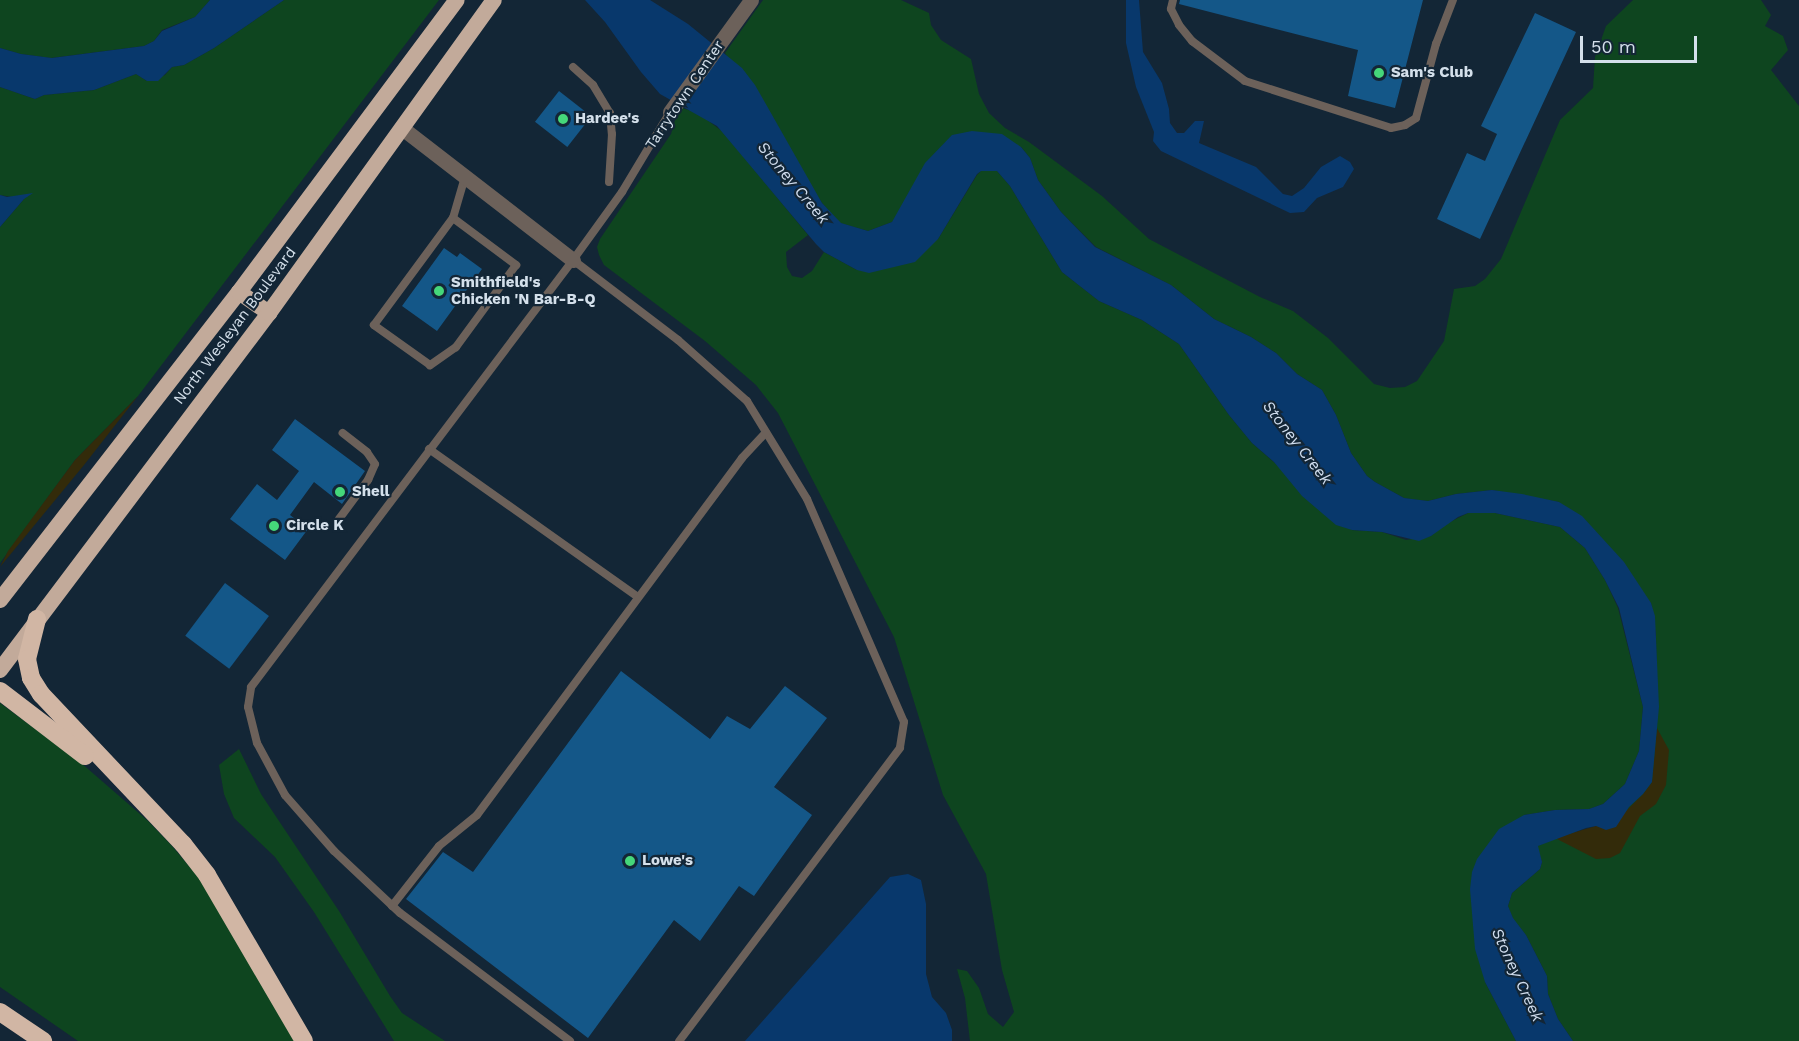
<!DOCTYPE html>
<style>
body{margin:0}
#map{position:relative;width:1799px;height:1041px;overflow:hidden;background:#132636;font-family:"Work Sans",sans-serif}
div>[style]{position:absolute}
.green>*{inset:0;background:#0e451f}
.sand>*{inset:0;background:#332b0a}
.water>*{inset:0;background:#08386c}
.building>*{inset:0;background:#145788;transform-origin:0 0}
.service>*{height:8px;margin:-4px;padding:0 4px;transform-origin:4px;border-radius:4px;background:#6c615a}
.minor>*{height:15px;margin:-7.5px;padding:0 7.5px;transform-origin:7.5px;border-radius:7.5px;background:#6c615a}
.trunk>*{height:16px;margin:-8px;padding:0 8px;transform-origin:8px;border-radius:8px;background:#c2aa9a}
.motorway>*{height:18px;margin:-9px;padding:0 9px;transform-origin:9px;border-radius:9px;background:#d1b6a4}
.dots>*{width:16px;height:16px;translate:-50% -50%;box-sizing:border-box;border:3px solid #132636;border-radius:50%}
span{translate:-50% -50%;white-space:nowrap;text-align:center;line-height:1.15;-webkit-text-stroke:4.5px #132636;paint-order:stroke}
.poi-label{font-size:15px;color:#d4e0eb;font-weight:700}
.left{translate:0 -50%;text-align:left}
.street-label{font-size:15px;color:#d4e0eb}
.water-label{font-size:16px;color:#d0ddee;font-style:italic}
.scale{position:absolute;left:1580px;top:36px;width:117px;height:27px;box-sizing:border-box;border:3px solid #d4e0eb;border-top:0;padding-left:8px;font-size:18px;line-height:21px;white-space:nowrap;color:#d4e0eb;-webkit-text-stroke:4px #132636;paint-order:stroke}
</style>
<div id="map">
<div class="green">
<i style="clip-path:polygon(0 0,210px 0,195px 17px,162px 30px,154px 41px,144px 46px,51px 58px,21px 54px,0 48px)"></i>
<i style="clip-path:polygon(284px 0,439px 0,138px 396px,75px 460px,0 563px,0 227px,24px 199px,0 195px,0 87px,35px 99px,44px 95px,94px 90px,136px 74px,147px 81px,165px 75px,172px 67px,184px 65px,214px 48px)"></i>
<i style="clip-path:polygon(763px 0,901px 0,929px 13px,931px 25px,941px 40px,971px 59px,979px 94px,989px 113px,1005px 128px,1029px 142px,1102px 196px,1149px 239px,1260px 297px,1293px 311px,1328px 338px,1374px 384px,1390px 388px,1405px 387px,1417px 381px,1444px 341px,1454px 289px,1475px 286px,1485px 279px,1501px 259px,1560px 120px,1593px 88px,1595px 57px,1606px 26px,1633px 0,1761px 0,1771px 15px,1765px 26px,1783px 36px,1788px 50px,1771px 70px,1799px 106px,1799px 1041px,1573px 1041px,1558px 1019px,1548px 994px,1547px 976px,1526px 935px,1513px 919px,1508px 906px,1512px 893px,1540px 869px,1542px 862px,1537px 846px,1566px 833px,1606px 830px,1655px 738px,1657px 728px,1656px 635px,1651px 603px,1559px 502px,1492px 490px,1456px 494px,1428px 501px,1418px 500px,1404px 498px,1375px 482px,1367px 476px,1351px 453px,1336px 415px,1322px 390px,1297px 374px,1276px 353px,1251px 337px,1214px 319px,1171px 285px,1096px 247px,1061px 212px,1038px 180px,1030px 158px,1021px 147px,897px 216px,892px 222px,868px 231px,840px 223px,822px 203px,725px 53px)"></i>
<i style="clip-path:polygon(679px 107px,698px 113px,723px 132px,808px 235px,786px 252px,787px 267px,792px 276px,802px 278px,812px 271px,824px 252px,857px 270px,938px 239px,977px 175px,981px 171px,997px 171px,1010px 186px,1062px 272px,1099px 301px,1142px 320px,1179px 344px,1229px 415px,1252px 443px,1352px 530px,1382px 532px,1406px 540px,1431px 536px,1442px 526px,1468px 513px,1495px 513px,1560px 527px,1585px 548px,1605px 580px,1618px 608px,1643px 707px,1639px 751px,1625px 784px,1603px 804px,1589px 809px,1555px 810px,1524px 815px,1485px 982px,1516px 1041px,970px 1041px,965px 998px,957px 969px,967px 971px,979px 988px,988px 1014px,1003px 1027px,1014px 1012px,1002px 970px,986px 874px,943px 795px,894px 637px,778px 413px,756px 385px,705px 341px,604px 265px,599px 255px,597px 247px,600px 239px,671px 134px)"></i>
<i style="clip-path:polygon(0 703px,80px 762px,148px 821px,172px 846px,205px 885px,296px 1041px,78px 1041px,0 987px)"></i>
<i style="clip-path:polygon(239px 749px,261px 794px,339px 911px,390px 996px,402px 1013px,445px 1041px,394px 1041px,314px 912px,275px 857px,234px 818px,224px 794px,219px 765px)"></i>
</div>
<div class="sand">
<i style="clip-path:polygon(138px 396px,84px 465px,0 567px,8px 551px,75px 460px)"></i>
<i style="clip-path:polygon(1657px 728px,1669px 750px,1666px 785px,1656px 804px,1640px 816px,1620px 853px,1610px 858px,1596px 859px,1555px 838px,1596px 826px,1623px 814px,1643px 794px,1652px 782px)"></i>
</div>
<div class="water">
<i style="clip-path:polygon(210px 0,284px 0,214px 48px,184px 65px,172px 67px,158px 81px,147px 81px,136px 74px,94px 90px,44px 95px,35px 99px,0 87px,0 48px,21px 54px,52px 58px,144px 46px,154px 41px,162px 31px,195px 17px)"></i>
<i style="clip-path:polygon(585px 0,650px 0,688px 24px,742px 68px,755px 85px,822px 203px,841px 223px,868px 231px,892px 222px,925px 163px,952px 135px,972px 131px,1002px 134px,1021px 147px,1030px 158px,1038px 180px,1061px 212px,1095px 247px,1171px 285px,1214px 319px,1251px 337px,1276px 353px,1297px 374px,1322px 390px,1336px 415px,1351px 453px,1367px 476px,1375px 482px,1404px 498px,1428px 501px,1456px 494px,1492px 490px,1522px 494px,1559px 502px,1582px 516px,1624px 562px,1651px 603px,1655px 616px,1659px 707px,1652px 782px,1643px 794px,1629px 807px,1616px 827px,1606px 830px,1596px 826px,1586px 828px,1538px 846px,1542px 862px,1540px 869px,1512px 893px,1508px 906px,1513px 918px,1526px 935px,1547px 976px,1548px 994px,1558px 1019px,1573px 1041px,1516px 1041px,1485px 982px,1475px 949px,1470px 889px,1472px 872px,1477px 859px,1499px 829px,1524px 815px,1555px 810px,1589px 809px,1603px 804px,1625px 784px,1639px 751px,1643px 707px,1619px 608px,1605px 580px,1585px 548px,1560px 527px,1495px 513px,1468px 513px,1458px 517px,1431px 536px,1419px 541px,1382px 532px,1352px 530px,1336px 525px,1302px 496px,1274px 462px,1252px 443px,1229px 415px,1179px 344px,1142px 320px,1099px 301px,1062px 272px,1010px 186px,997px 171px,981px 171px,977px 174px,938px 239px,915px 262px,869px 273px,857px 270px,824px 252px,816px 244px,717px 126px,660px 94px,641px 72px,605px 22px)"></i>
<i style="clip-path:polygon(1126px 0,1139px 0,1143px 52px,1162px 83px,1169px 109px,1170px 123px,1177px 133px,1184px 133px,1195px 121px,1204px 121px,1199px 143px,1256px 167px,1283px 194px,1292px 196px,1304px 188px,1321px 167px,1340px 156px,1350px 162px,1354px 169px,1343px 187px,1317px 198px,1304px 212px,1290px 213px,1161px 151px,1153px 141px,1154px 132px,1136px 87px,1126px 43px)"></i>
<i style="clip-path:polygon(33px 193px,24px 199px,0 227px,0 195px,7px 197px)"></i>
<i style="clip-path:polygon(908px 874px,921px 880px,926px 904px,926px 974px,932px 997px,946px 1013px,952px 1030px,952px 1041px,745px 1041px,890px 877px)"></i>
</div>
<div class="building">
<i style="clip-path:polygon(1180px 0,1423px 0,1395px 108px,1348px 96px,1358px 50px,1179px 4px)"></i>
<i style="clip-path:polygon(1535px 13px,1576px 32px,1480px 239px,1437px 219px,1467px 153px,1485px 161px,1497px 134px,1481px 126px)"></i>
<i style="left:559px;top:91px;width:41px;height:39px;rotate:38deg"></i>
<i style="clip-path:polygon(444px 248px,457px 257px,460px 253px,482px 269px,437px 331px,402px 306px)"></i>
<i style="clip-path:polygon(295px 419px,365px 471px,342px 504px,314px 482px,290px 515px,308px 529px,285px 560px,230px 519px,257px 484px,277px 500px,299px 471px,272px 450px)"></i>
<i style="left:225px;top:583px;width:55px;height:66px;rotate:37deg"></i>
<i style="clip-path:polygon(621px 671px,710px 739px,727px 716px,750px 729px,785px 686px,827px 718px,774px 787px,812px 815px,754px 896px,739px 886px,700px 941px,674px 920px,588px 1038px,406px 899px,443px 852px,473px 872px)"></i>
</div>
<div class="service">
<i style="left:1173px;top:0;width:9px;rotate:103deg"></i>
<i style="left:1171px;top:9px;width:18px;rotate:63deg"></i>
<i style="left:1179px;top:25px;width:21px;rotate:51deg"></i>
<i style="left:1192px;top:41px;width:66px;rotate:37deg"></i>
<i style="left:1245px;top:81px;width:153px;rotate:17.8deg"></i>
<i style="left:1391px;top:128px;width:14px;rotate:-12deg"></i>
<i style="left:1405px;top:125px;width:13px;rotate:-32deg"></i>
<i style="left:1416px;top:118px;width:77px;rotate:-74.9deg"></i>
<i style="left:1436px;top:44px;width:47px;rotate:-68.9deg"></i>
<i style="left:573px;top:67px;width:27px;rotate:42deg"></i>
<i style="left:593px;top:85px;width:33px;rotate:59deg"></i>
<i style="left:610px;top:113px;width:21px;rotate:85deg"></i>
<i style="left:612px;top:134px;width:48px;rotate:93.6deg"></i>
<i style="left:453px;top:218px;width:79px;rotate:36.7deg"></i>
<i style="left:516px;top:265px;width:102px;rotate:126.2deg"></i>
<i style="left:456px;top:347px;width:32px;rotate:145deg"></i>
<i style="left:430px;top:365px;width:69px;rotate:-144.5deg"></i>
<i style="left:374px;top:325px;width:133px;rotate:-53.6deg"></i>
<i style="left:453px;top:218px;width:43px;rotate:-73.7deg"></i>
<i style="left:573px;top:260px;width:132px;rotate:37.3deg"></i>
<i style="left:678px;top:340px;width:92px;rotate:41.5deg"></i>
<i style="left:747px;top:401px;width:115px;rotate:58.5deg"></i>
<i style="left:807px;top:499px;width:243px;rotate:66.5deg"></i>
<i style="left:904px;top:722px;width:26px;rotate:99deg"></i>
<i style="left:900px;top:748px;width:367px;rotate:127deg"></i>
<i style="left:429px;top:449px;width:256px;rotate:35.3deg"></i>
<i style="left:339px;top:519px;width:49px;rotate:-53.4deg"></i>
<i style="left:368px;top:480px;width:17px;rotate:-66deg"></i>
<i style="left:375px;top:464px;width:14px;rotate:-124deg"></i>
<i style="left:367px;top:452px;width:31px;rotate:-142deg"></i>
<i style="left:392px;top:906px;width:76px;rotate:-51.9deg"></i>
<i style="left:439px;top:846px;width:49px;rotate:-39.2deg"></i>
<i style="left:477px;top:815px;width:445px;rotate:-53.4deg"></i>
<i style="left:742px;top:458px;width:35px;rotate:-47deg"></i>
<i style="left:570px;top:1041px;width:213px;rotate:-143deg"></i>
<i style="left:400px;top:913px;width:91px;rotate:-136.8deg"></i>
<i style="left:334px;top:851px;width:74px;rotate:-131.2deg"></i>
<i style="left:285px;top:795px;width:59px;rotate:-118.3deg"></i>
<i style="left:257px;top:743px;width:37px;rotate:-104deg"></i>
<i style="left:248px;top:707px;width:20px;rotate:-81deg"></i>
<i style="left:251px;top:687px;width:535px;rotate:-52.98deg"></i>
<i style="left:573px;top:260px;width:84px;rotate:-54.2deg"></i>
<i style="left:622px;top:192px;width:93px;rotate:-59deg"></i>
</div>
<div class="minor">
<i style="left:670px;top:112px;width:138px;rotate:-54.1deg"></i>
<i style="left:402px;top:128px;width:216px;rotate:37.7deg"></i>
</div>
<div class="trunk">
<i style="left:239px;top:292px;width:37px;rotate:35deg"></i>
<i style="left:0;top:600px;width:390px;rotate:-52.2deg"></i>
<i style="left:239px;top:292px;width:364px;rotate:-53.3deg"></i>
<i style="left:0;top:670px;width:447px;rotate:-53deg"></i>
<i style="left:269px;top:313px;width:385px;rotate:-54.3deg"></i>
</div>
<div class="motorway">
<i style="left:37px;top:619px;width:41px;rotate:104deg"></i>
<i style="left:27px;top:659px;width:19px;rotate:78deg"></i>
<i style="left:31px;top:678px;width:19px;rotate:58deg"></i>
<i style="left:41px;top:694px;width:207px;rotate:46.6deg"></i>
<i style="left:183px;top:844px;width:39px;rotate:52deg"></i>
<i style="left:207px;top:875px;width:192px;rotate:59.7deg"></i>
<i style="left:0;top:691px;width:107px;rotate:37.4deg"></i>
<i style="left:0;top:1012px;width:52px;rotate:34deg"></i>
</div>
<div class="dots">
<i style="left:1379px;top:73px;background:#45d77a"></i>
<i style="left:563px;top:119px;background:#45d77a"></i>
<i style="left:439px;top:291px;background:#45d77a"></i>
<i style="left:340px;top:492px;background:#45d77a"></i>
<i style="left:274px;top:526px;background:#45d77a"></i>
<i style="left:630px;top:861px;background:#45d77a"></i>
</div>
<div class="poi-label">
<span class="left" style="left:1391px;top:73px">Sam's Club</span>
<span class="left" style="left:575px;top:119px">Hardee's</span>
<span class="left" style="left:451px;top:291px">Smithfield's<br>Chicken 'N Bar-B-Q</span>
<span class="left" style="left:352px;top:492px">Shell</span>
<span class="left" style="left:286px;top:526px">Circle K</span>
<span class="left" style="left:642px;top:861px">Lowe's</span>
</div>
<div class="street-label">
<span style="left:685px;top:95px;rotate:-56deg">Tarrytown Center</span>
<span style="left:235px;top:326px;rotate:-53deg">North Wesleyan Boulevard</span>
</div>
<div class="water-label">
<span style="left:793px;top:183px;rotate:50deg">Stoney Creek</span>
<span style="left:1297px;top:443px;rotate:52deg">Stoney Creek</span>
<span style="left:1517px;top:975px;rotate:65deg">Stoney Creek</span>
</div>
<div class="scale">50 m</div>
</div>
